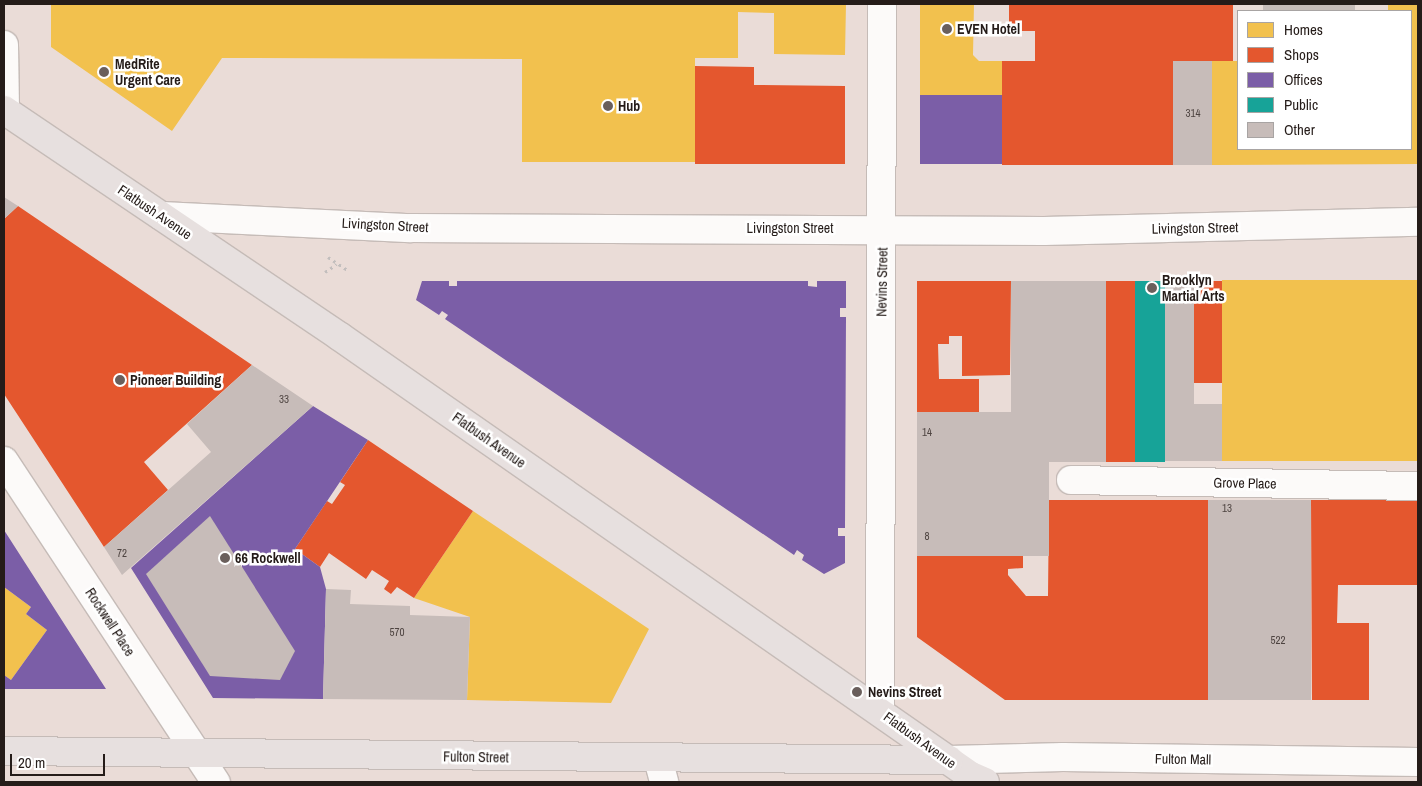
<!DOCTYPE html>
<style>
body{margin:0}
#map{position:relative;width:1422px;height:786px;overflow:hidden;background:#eadcd7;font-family:"Archivo Narrow",sans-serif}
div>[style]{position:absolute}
.homes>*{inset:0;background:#f2c14e;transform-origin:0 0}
.shops>*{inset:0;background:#e4572e;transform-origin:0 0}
.offices>*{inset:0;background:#7b5ea7;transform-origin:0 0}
.public>*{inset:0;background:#17a398;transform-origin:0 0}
.building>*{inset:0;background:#c7bcb9;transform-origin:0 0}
.path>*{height:3px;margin-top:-1.5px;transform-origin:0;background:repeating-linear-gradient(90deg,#c2bebd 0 2.5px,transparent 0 6.5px)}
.roads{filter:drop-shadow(1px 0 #c5bbb7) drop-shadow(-1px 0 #c5bbb7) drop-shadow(0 1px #c5bbb7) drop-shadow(0 -1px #c5bbb7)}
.minor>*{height:28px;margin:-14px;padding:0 14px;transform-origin:14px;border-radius:14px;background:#fcfaf9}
.major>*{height:28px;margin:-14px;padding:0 14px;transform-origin:14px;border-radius:14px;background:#e7e0df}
.dots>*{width:14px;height:14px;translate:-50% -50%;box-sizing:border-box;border:2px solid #fff;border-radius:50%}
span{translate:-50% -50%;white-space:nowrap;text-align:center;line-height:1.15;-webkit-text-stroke:5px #fff;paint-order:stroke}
.number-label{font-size:11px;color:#4e4441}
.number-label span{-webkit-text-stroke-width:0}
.poi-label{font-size:14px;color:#251c19;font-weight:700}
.left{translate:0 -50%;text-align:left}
.street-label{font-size:14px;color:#251c19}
.frame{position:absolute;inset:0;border:5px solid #251c19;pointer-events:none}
.legend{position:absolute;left:1237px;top:10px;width:175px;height:140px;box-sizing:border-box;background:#fff;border:1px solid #a8a4a3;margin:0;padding:6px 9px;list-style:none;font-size:15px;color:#251c19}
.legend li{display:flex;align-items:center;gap:10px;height:25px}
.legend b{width:25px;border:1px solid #a8a4a3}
.scale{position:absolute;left:10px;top:754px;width:95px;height:22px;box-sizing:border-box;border:2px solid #251c19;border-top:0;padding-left:6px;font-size:15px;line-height:18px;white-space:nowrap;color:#251c19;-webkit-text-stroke:4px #fff;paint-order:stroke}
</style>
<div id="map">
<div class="homes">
<i style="clip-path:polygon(51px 4px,846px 4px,845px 55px,774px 54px,774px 13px,738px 12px,738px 58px,695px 58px,695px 162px,522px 162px,522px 59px,222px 58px,172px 131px,51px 47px)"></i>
<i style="clip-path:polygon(920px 4px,974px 4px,973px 55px,979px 61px,1002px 61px,1002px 95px,920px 95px)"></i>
<i style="clip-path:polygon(1388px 4px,1418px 4px,1418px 164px,1212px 165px,1212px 61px,1238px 61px,1238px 149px,1411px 149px,1411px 11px,1388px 11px)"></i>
<i style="left:1418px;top:280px;width:181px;height:196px;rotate:90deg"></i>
<i style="clip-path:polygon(473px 511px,649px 629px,611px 703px,467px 700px,470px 617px,414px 598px)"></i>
<i style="clip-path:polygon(4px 587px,31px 607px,26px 614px,47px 630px,11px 680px,4px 675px)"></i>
</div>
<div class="shops">
<i style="clip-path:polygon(1009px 4px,1233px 4px,1233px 61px,1173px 61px,1173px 165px,1002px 165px,1002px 61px,1035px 61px,1035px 31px,1009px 31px)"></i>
<i style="clip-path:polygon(695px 66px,754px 67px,754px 85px,845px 86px,845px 164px,695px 164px)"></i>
<i style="clip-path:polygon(18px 206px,252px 365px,144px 462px,168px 490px,104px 547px,4px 394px,4px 219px)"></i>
<i style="clip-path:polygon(917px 281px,1011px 281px,1010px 375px,962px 376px,962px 336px,949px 336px,949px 344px,938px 344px,939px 379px,979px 379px,979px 412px,917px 412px)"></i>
<i style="left:1106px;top:281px;width:29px;height:181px"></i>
<i style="left:1194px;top:281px;width:28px;height:102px"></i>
<i style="clip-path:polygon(368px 440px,473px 511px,414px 598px,397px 587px,391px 594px,384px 589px,389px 581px,372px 570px,366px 579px,329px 553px,320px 567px,295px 549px,327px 501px,332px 504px,345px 485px,340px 482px)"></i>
<i style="clip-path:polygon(1049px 500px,1208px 500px,1208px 700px,1005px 700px,917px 637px,917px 556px,1023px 556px,1023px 568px,1008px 569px,1008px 575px,1026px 596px,1048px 596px)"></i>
<i style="clip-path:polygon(1311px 500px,1418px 500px,1418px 585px,1338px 585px,1337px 623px,1369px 623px,1369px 700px,1312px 700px)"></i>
</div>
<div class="offices">
<i style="left:920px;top:95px;width:82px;height:69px"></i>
<i style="clip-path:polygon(422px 281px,449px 281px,449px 286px,457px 286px,457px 281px,808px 281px,808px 286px,817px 287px,817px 281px,846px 281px,846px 308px,840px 308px,840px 317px,846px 317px,845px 528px,838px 528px,838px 536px,845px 536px,845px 563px,824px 574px,802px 560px,804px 555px,797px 550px,794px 555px,445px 319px,448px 315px,442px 311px,439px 315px,416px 300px)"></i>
<i style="clip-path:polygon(313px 406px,368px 440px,295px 549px,320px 567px,326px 589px,323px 699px,213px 698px,131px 568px)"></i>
<i style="clip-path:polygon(4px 530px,106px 689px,4px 689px,4px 675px,11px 680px,47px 630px,26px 614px,31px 607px,4px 587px)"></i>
</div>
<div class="public">
<i style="left:1135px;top:281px;width:30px;height:181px"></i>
</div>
<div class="building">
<i style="left:1263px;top:4px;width:92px;height:7px"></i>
<i style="left:1173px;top:61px;width:39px;height:104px"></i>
<i style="clip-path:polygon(4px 197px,18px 206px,4px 219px)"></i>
<i style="clip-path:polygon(1011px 281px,1106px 281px,1106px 462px,1049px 462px,1049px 556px,917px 556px,917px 412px,1011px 412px)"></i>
<i style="clip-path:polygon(1165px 281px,1194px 281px,1194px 404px,1222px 404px,1222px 461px,1165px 461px)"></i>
<i style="clip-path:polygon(252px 365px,313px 406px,122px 575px,104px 547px,211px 452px,187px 424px)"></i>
<i style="left:1208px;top:500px;width:103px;height:200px"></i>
<i style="clip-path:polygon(210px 516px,295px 651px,280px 680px,210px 676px,146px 574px)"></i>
<i style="clip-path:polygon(326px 589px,351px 590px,350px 604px,410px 606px,410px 615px,470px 617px,467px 700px,323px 699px)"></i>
</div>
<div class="path">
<i style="left:328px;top:257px;width:23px;rotate:34deg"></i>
<i style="left:325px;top:272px;width:14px;rotate:-34deg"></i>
</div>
<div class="roads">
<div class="minor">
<i style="left:4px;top:45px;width:66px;rotate:89.1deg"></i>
<i style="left:162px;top:216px;width:249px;rotate:2.8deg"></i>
<i style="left:411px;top:228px;width:633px;rotate:0.27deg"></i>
<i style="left:1044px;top:231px;width:374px;rotate:-1.4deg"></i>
<i style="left:4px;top:461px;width:385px;rotate:56.6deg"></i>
<i style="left:1071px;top:480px;width:347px;rotate:1deg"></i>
<i style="left:880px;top:711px;width:707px;rotate:-89.84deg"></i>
<i style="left:658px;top:759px;width:24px;rotate:75deg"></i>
<i style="left:949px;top:760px;width:114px;rotate:-1.5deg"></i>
<i style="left:1063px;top:757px;width:355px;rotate:0.8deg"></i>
</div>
<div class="major">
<i style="left:4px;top:110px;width:404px;rotate:34deg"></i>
<i style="left:339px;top:336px;width:770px;rotate:34.85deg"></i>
<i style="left:971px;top:776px;width:15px;rotate:23deg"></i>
<i style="left:4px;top:751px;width:945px;rotate:0.55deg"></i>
</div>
</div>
<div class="dots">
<i style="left:947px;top:29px;background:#6a5f5c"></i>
<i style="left:104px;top:72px;background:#6a5f5c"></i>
<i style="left:608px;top:106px;background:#6a5f5c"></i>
<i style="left:1152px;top:288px;background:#6a5f5c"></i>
<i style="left:120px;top:380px;background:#6a5f5c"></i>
<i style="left:225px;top:558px;background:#6a5f5c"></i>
<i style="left:857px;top:692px;background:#6a5f5c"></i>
</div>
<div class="number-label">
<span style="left:1193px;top:113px">314</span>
<span style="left:284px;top:399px">33</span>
<span style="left:927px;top:432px">14</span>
<span style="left:1227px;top:508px">13</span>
<span style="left:927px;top:536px">8</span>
<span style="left:122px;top:553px">72</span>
<span style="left:397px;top:632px">570</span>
<span style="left:1278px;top:640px">522</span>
</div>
<div class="poi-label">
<span class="left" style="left:957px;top:29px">EVEN Hotel</span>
<span class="left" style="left:115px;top:72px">MedRite<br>Urgent Care</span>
<span class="left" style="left:618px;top:106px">Hub</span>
<span class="left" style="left:1162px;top:288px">Brooklyn<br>Martial Arts</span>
<span class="left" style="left:130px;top:380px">Pioneer Building</span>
<span class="left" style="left:235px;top:558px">66 Rockwell</span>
<span class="left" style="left:868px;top:692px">Nevins Street</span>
</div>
<div class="street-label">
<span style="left:155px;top:212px;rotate:34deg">Flatbush Avenue</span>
<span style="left:385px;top:225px;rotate:3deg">Livingston Street</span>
<span style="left:790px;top:228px">Livingston Street</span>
<span style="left:1195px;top:228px;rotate:-1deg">Livingston Street</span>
<span style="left:882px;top:282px;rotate:-89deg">Nevins Street</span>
<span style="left:489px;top:440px;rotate:35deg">Flatbush Avenue</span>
<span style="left:1245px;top:483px;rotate:1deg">Grove Place</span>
<span style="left:110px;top:622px;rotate:57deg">Rockwell Place</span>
<span style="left:920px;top:740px;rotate:36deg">Flatbush Avenue</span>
<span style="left:476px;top:757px;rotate:1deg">Fulton Street</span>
<span style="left:1183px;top:759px;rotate:1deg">Fulton Mall</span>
</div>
<div class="frame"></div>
<ul class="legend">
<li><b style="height:14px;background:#f2c14e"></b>Homes</li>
<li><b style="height:14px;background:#e4572e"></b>Shops</li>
<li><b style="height:14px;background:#7b5ea7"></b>Offices</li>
<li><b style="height:14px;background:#17a398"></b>Public</li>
<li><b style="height:14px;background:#c7bcb9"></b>Other</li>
</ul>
<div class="scale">20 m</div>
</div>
